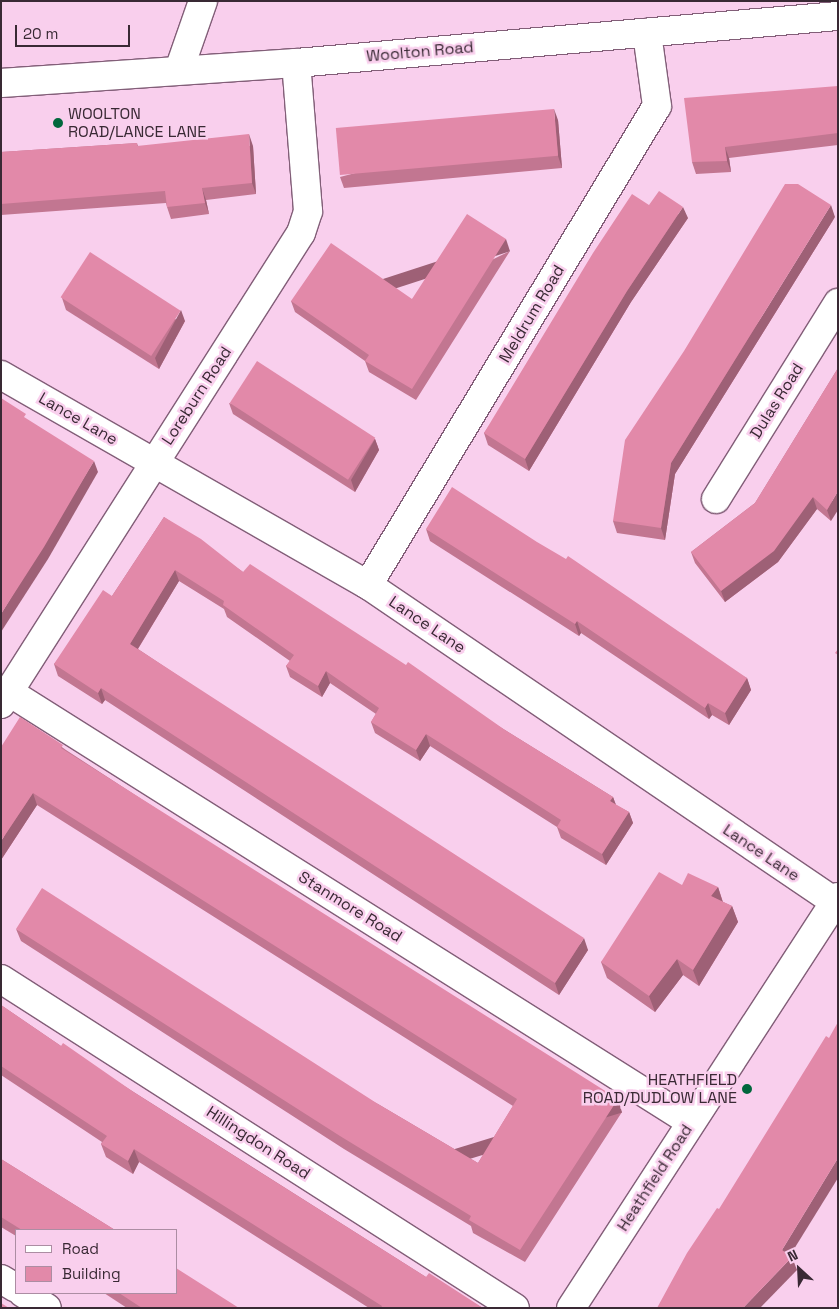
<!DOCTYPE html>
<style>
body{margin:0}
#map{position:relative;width:839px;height:1309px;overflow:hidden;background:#f9cfed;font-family:"Space Grotesk",sans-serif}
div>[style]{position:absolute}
.roads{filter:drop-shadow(1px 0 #825e78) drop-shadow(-1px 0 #825e78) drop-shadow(0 1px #825e78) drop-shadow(0 -1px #825e78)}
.street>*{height:28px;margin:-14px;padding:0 14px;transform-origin:14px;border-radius:14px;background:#fff}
.secondary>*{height:28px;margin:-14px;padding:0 14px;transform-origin:14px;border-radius:14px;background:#fff}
.wall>*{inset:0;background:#c27691}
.shaded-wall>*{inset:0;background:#9e6076;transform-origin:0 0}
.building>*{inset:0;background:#e289a9;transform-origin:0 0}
.dots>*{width:14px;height:14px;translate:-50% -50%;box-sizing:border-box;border:2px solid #f9cfed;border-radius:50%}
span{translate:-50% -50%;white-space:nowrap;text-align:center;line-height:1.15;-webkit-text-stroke:5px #f9cfed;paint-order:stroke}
.street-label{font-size:16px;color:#392934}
.poi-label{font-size:16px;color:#392934}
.left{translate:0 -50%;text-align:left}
.right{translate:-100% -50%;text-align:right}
.frame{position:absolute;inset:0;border:2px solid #392934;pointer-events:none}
.legend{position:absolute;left:15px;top:1229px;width:162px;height:65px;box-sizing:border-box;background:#f9cfed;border:1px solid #ac8da3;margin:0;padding:6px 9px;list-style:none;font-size:15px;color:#392934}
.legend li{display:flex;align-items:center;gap:10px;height:25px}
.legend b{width:25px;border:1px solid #ac8da3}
.north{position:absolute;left:774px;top:1244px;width:50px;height:50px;-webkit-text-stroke:4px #f9cfed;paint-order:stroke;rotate:335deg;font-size:14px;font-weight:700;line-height:20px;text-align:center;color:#392934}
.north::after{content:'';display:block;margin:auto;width:18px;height:22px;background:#392934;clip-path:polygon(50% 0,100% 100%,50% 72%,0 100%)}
.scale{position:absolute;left:15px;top:25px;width:115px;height:22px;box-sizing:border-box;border:2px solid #392934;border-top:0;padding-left:6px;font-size:15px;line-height:18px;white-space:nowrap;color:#392934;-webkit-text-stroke:4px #f9cfed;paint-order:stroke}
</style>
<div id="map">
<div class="roads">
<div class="street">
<i style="left:179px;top:70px;width:73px;rotate:-70.8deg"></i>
<i style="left:1px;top:375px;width:423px;rotate:29.8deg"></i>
<i style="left:368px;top:585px;width:568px;rotate:34.17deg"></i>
<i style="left:716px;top:499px;width:231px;rotate:-58.1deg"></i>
<i style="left:368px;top:585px;width:559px;rotate:-58.9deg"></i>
<i style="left:657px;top:106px;width:74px;rotate:-97.8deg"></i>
<i style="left:9px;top:692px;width:806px;rotate:32.23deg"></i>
<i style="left:1px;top:704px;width:558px;rotate:-57.51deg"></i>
<i style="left:301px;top:233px;width:23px;rotate:-72deg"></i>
<i style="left:308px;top:211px;width:148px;rotate:-94.6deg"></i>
<i style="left:1px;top:979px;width:610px;rotate:32.62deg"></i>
<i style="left:1px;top:1279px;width:17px;rotate:31deg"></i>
<i style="left:23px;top:1293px;width:28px;rotate:32deg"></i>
<i style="left:571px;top:1308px;width:490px;rotate:-57deg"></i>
</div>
<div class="secondary">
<i style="left:1px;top:83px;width:296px;rotate:-3.9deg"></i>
<i style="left:296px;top:63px;width:544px;rotate:-4.96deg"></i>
</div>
</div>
<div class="wall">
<i style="clip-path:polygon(838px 86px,838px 145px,729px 158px,731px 172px,696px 174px,692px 162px)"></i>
<i style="clip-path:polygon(558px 120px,562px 168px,344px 188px,340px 177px)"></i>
<i style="clip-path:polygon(137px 143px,138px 146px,253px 146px,256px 194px,206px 200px,209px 214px,171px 219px,167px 207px,166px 203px,1px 215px,1px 152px)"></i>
<i style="clip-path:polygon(649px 205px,688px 218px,631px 302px,529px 471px,488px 445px,484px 433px)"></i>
<i style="clip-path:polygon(835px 217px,675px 474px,665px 540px,617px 533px,613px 521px)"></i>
<i style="clip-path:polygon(510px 251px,416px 400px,369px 372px,365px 361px,295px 312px,291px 301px,412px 299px)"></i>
<i style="clip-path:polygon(62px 298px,185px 321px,159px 369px,66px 310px)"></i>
<i style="clip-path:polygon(838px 368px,831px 521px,817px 509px,778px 562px,725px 602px,695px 563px,691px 552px,755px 503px)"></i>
<i style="clip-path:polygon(229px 403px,375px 439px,379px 450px,355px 492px,233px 414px)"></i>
<i style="clip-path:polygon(164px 517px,243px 572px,505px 730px,613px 797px,616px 805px,629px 812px,633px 823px,606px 865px,561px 838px,557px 827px,430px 746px,420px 761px,375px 733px,371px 722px,376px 714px,330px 683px,322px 697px,290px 677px,286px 666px,290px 661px,227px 617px,224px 609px,179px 581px,138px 649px,588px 950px,559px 995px,105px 700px,102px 704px,58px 676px,54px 664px,112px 596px)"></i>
<i style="clip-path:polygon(426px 529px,747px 678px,751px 690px,729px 725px,712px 715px,709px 719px,581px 633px,579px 636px,430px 541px)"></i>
<i style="clip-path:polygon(20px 717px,66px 750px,622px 1112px,525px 1262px,473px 1233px,471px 1226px,344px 1149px,21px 941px,16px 929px,378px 1104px,478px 1163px,513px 1106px,37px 805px,1px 860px)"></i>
<i style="clip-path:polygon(682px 885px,718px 887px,723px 902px,732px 906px,738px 922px,699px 986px,683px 975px,655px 1012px,607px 978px,601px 962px)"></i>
<i style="clip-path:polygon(1px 1005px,61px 1046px,426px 1277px,483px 1308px,369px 1308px,139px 1162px,133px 1174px,106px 1157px,101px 1144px,102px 1142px,1px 1075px)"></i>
<i style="clip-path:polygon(1px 1159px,115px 1230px,16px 1230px,16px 1236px,1px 1227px)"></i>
<i style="clip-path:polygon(104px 1293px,176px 1293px,239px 1308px,127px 1308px)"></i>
</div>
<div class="shaded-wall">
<i style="clip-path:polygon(554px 109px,558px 120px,562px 168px,558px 156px)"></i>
<i style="clip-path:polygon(249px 134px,253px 146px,256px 194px,252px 183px)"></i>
<i style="clip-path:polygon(725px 147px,729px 158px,731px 172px,727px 161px)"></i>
<i style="clip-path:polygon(202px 188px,206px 200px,209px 214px,205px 203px)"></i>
<i style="clip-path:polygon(831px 205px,835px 217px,675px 474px,665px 540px,661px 528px,671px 463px)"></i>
<i style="clip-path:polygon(683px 207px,688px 218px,631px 302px,529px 471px,525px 459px,627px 291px)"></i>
<i style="left:506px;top:239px;width:13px;height:177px;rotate:72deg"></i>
<i style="clip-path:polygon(181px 310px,185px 321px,159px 369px,155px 358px)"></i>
<i style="clip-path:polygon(375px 439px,379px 450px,355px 492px,351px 480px)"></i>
<i style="clip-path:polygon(94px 461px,98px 472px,48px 559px,1px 632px,1px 614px)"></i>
<i style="clip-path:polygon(838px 491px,838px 510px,831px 521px,827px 510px)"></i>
<i style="clip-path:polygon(813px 497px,817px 509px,778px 562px,725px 602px,721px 591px)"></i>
<i style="clip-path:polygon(175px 570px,179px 581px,134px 655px,130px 644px)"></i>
<i style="clip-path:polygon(577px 621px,581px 633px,579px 636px,575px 624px)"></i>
<i style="clip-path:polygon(326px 671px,330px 683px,322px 697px,318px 686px)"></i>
<i style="clip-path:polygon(747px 678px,751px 690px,729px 725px,725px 713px)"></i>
<i style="clip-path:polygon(101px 688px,105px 700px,102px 704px,98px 693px)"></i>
<i style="clip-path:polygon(708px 703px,712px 715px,709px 719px,705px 708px)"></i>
<i style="clip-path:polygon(426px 734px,430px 746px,420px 761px,416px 750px)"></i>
<i style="clip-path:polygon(33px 793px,37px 805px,1px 860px,1px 841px)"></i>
<i style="clip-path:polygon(613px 797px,617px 808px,610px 801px)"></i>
<i style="clip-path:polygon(629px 812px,633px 823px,606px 865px,602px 854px)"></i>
<i style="clip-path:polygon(718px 887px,723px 903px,711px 896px)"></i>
<i style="clip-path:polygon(732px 906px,738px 922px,699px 986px,693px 970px)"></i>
<i style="clip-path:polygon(584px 938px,588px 950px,559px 995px,555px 983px)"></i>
<i style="clip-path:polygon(677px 959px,683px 975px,655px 1012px,649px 996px)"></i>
<i style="left:618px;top:1099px;width:14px;height:180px;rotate:73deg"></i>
<i style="clip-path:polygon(134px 1149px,139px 1162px,133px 1174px,128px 1161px)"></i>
<i style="clip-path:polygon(838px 1158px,838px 1178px,786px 1262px,782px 1250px)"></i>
<i style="clip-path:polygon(792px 1257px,797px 1270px,760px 1308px,743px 1308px)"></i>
</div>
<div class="building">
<i style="clip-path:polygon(838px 86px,838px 133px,725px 147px,727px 161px,692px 162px,684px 98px)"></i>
<i style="left:554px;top:109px;width:47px;height:219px;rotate:85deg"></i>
<i style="clip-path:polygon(249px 134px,252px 183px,202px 188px,205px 203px,167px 207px,165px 191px,1px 204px,1px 152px,137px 143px,137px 146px)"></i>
<i style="clip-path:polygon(785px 184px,798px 184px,831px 205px,671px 463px,661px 528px,613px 521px,625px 440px,684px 351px)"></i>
<i style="clip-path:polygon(659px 191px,683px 207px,627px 291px,525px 459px,484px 433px,593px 253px,632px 194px,649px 205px)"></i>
<i style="clip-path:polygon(467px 214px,506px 239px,412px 389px,365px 361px,369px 355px,291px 301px,331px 243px,412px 299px)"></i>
<i style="left:90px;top:252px;width:108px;height:54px;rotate:33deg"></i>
<i style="left:257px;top:361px;width:141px;height:50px;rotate:33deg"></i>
<i style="clip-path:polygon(838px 368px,838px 491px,827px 510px,813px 497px,774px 551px,721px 591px,691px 552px,755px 503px)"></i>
<i style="clip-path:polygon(1px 398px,26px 414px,24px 417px,94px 461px,44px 547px,1px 614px)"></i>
<i style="clip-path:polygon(452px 487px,537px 542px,566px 559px,568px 556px,747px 678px,725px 713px,708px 703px,705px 708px,577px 621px,575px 624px,426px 529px)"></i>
<i style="clip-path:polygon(164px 517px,201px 539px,243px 572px,250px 564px,406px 665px,408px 662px,505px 730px,613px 797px,610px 801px,629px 812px,602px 854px,557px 827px,561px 820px,426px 734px,416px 750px,371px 722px,379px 708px,326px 671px,318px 686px,286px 666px,294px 655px,223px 605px,224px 601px,175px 570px,130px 644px,584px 938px,555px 983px,101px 688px,98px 693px,54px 664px,103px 590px,112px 596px)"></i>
<i style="clip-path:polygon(838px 649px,838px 655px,835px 653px)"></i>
<i style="clip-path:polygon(20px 717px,63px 745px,61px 748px,618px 1099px,520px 1250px,469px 1220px,471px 1216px,340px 1136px,16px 929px,42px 888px,378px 1104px,478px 1163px,517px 1099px,33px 793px,1px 841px,1px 747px)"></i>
<i style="clip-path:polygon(659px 872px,682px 885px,688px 873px,718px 887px,711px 896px,732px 906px,693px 970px,677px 959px,649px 996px,601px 962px)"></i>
<i style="clip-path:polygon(1px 1005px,61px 1046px,63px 1043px,135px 1093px,426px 1277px,429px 1273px,483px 1308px,381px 1308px,382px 1306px,134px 1149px,128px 1161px,101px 1144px,107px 1136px,1px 1066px)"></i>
<i style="clip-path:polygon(838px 1022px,838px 1158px,782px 1250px,792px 1257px,743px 1308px,657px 1308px,687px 1253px,717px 1208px,719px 1209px,826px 1036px,829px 1038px)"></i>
<i style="clip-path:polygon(1px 1159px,115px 1230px,22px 1230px,1px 1217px)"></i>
<i style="clip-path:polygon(176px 1268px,239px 1308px,142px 1308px,119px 1293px,176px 1293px)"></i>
<i style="clip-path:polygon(1px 1303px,9px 1308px,1px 1308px)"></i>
</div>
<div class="dots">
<i style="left:58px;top:123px;background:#01673c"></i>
<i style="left:747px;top:1089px;background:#01673c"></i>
</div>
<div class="street-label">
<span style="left:420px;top:52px;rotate:-5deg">Woolton Road</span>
<span style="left:532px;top:314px;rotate:-59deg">Meldrum Road</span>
<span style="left:197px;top:396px;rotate:-57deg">Loreburn Road</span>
<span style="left:777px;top:401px;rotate:-58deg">Dulas Road</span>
<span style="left:78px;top:419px;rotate:30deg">Lance Lane</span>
<span style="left:427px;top:625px;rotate:34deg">Lance Lane</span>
<span style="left:761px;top:853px;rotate:34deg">Lance Lane</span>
<span style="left:350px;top:907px;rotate:32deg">Stanmore Road</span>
<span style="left:258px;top:1143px;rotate:33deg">Hillingdon Road</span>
<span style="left:655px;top:1178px;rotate:-57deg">Heathfield Road</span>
</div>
<div class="poi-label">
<span class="left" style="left:68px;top:123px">WOOLTON<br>ROAD/LANCE LANE</span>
<span class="right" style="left:737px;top:1089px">HEATHFIELD<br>ROAD/DUDLOW LANE</span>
</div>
<div class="frame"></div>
<ul class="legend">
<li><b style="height:6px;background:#fff"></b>Road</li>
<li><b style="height:14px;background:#e289a9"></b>Building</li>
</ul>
<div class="north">N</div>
<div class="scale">20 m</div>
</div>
